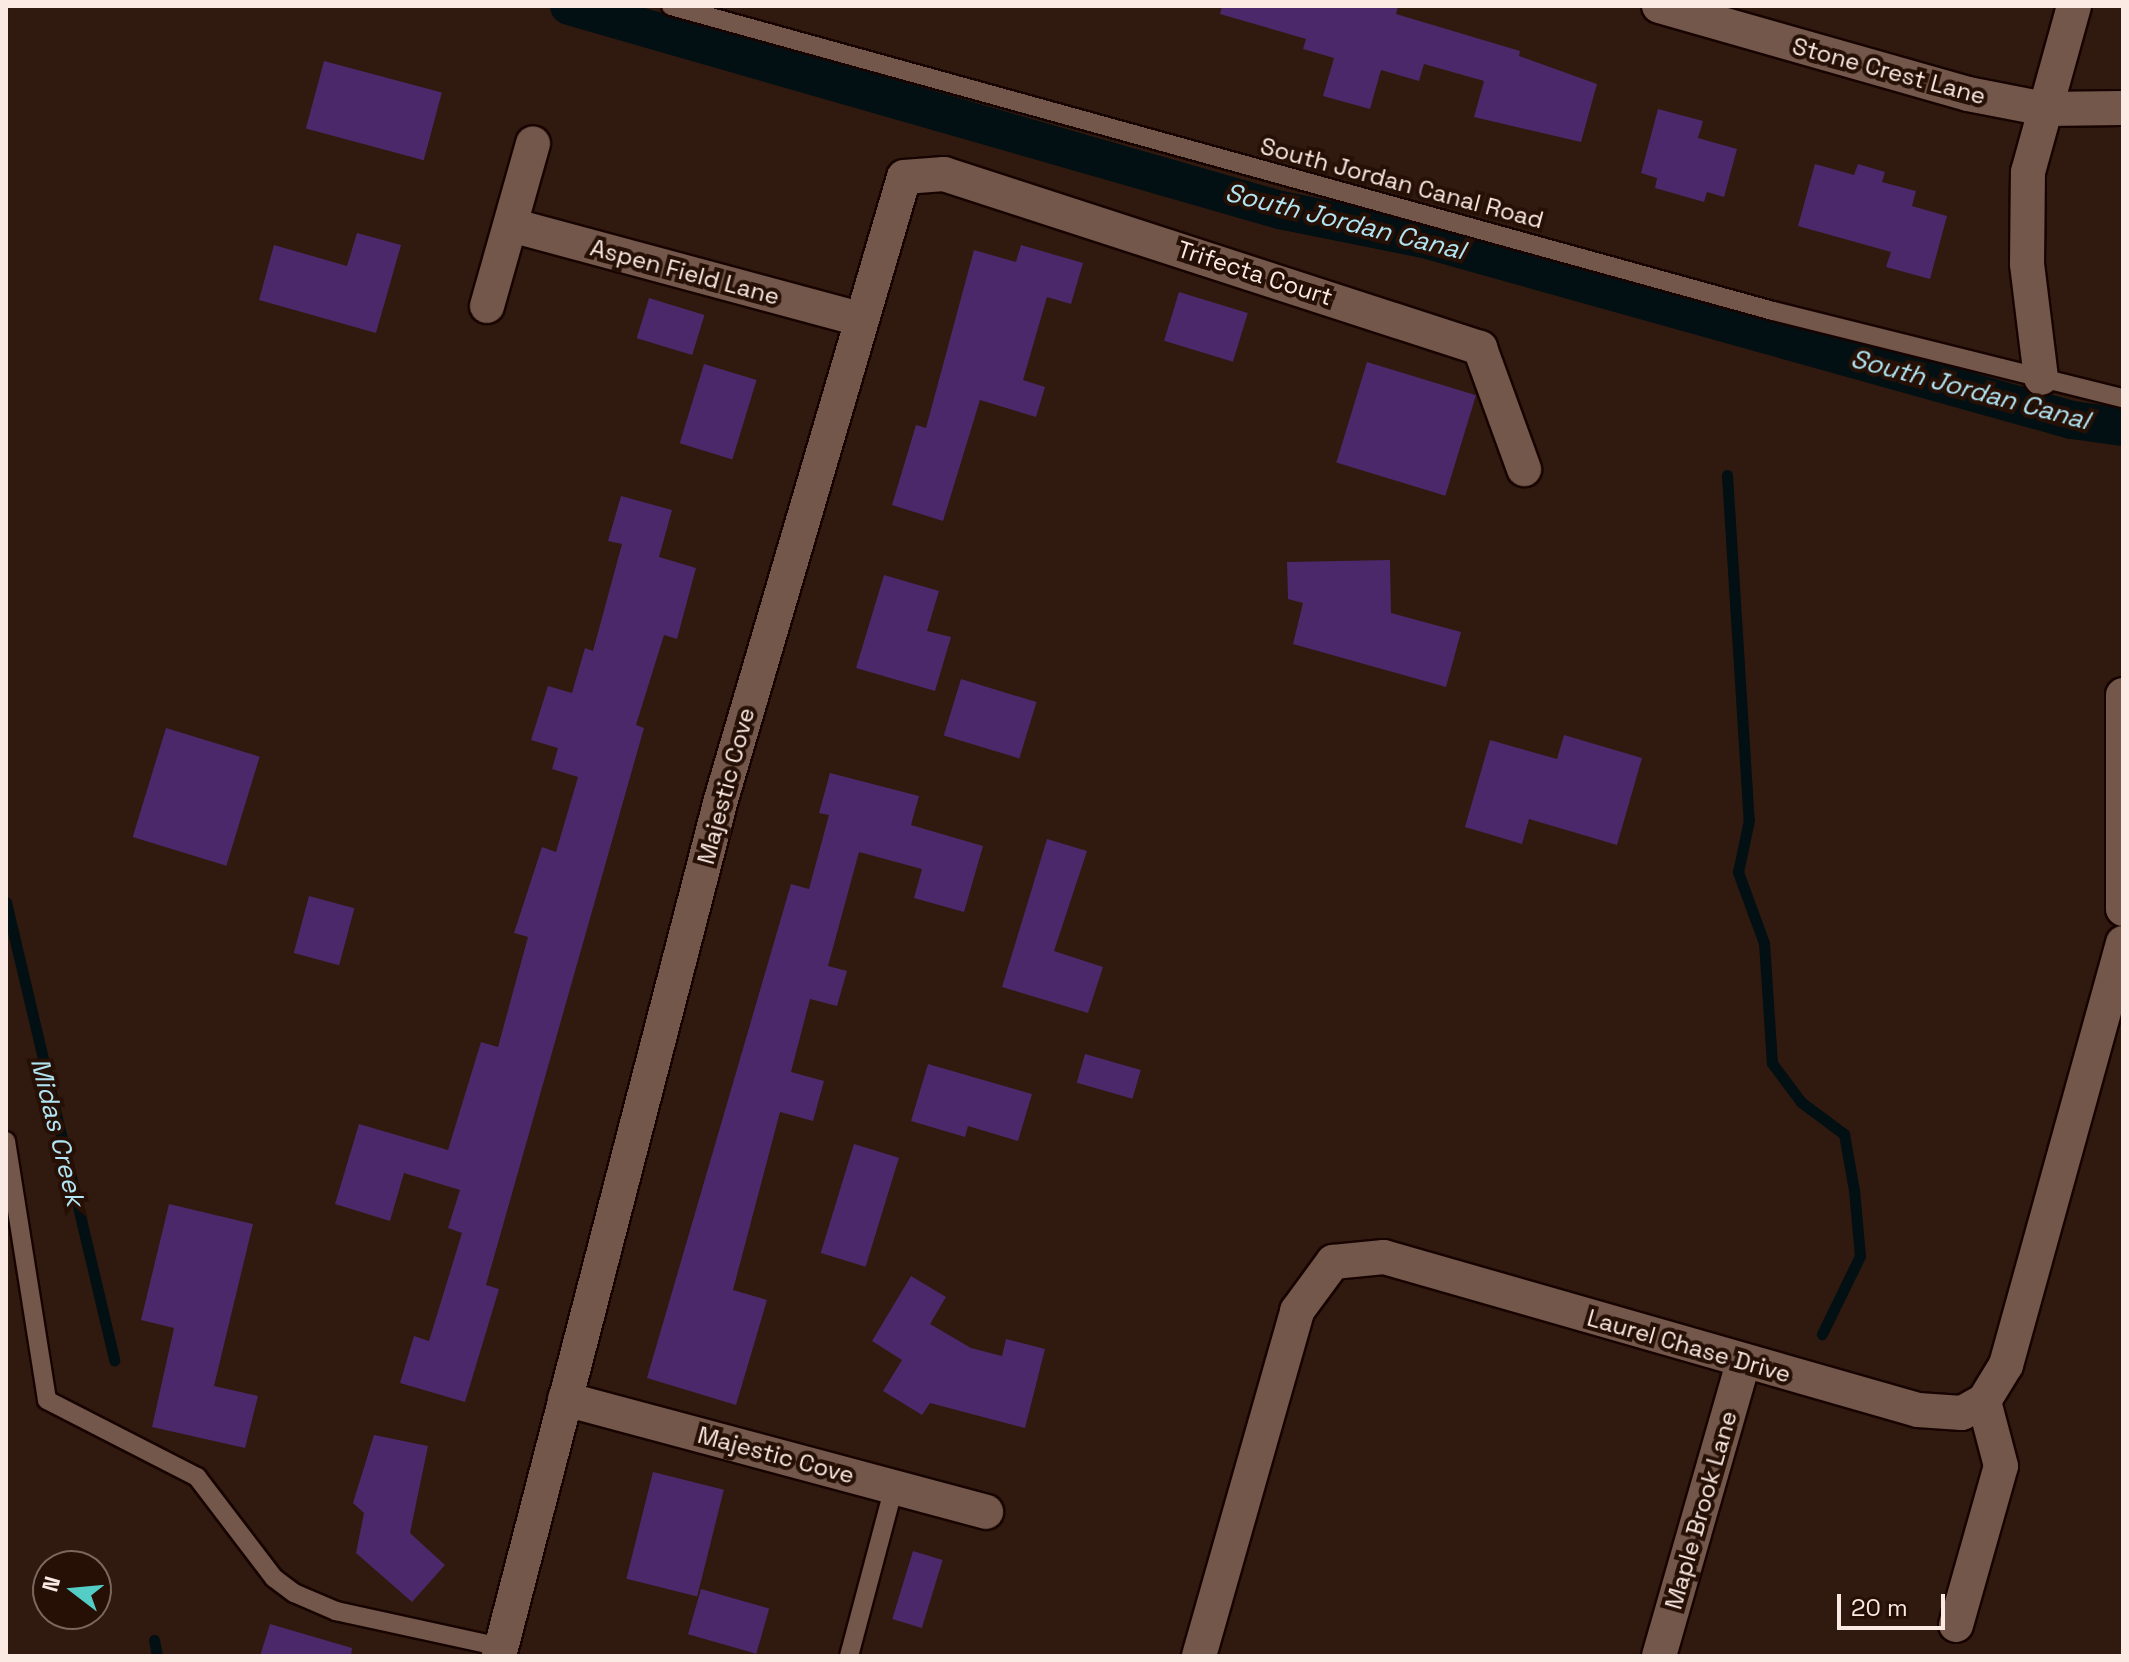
<!DOCTYPE html>
<style>
body{margin:0}
#map{position:relative;width:2129px;height:1662px;overflow:hidden;background:#30190f;font-family:"Space Grotesk",sans-serif}
div>[style]{position:absolute}
.stream>*{height:11px;margin:-5.5px;padding:0 5.5px;transform-origin:5.5px;border-radius:5.5px;background:#020f13}
.canal>*{height:38px;margin:-19px;padding:0 19px;transform-origin:19px;border-radius:19px;background:#020f13}
.building>*{inset:0;background:#4a2869;transform-origin:0 0}
.roads{filter:drop-shadow(2px 0 #170400) drop-shadow(-2px 0 #170400) drop-shadow(0 2px #170400) drop-shadow(0 -2px #170400)}
.service>*{height:18px;margin:-9px;padding:0 9px;transform-origin:9px;border-radius:9px;background:#73574b}
.minor>*{height:34px;margin:-17px;padding:0 17px;transform-origin:17px;border-radius:17px;background:#73574b}
span{translate:-50% -50%;white-space:nowrap;text-align:center;line-height:1.15;-webkit-text-stroke:8px #261006;paint-order:stroke}
.street-label{font-size:24px;color:#fbeae3}
.water-label{font-size:26px;color:#b1e5f3;font-style:italic}
.frame{position:absolute;inset:0;border:8px solid #fbeae3;pointer-events:none}
.north{position:absolute;left:32px;top:1550px;width:80px;height:80px;box-sizing:border-box;background:#261006;border:2px solid #7b675e;border-radius:50%;rotate:286deg;font-size:22px;font-weight:700;line-height:32px;text-align:center;color:#fbeae3}
.north::after{content:'';display:block;margin:auto;width:28px;height:36px;background:#54cdc7;clip-path:polygon(50% 0,100% 100%,50% 72%,0 100%)}
.scale{position:absolute;left:1837px;top:1594px;width:108px;height:36px;box-sizing:border-box;border:4px solid #fbeae3;border-top:0;padding-left:10px;font-size:24px;line-height:28px;white-space:nowrap;color:#fbeae3;-webkit-text-stroke:6px #261006;paint-order:stroke}
</style>
<div id="map">
<div class="stream">
<i style="left:1727px;top:475px;width:346px;rotate:86.4deg"></i>
<i style="left:1749px;top:820px;width:53px;rotate:101.9deg"></i>
<i style="left:1738px;top:872px;width:76px;rotate:69.9deg"></i>
<i style="left:1764px;top:943px;width:120px;rotate:86.2deg"></i>
<i style="left:1772px;top:1063px;width:49px;rotate:53.4deg"></i>
<i style="left:1801px;top:1102px;width:54px;rotate:36.7deg"></i>
<i style="left:1844px;top:1134px;width:57px;rotate:79.9deg"></i>
<i style="left:1854px;top:1190px;width:66px;rotate:84.8deg"></i>
<i style="left:1860px;top:1256px;width:87px;rotate:116deg"></i>
<i style="left:6px;top:902px;width:471px;rotate:76.7deg"></i>
<i style="left:154px;top:1640px;width:16px;rotate:79deg"></i>
</div>
<div class="canal">
<i style="left:569px;top:6px;width:740px;rotate:16.01deg"></i>
<i style="left:1280px;top:210px;width:147px;rotate:11.4deg"></i>
<i style="left:1424px;top:239px;width:673px;rotate:15.61deg"></i>
<i style="left:2072px;top:420px;width:51px;rotate:7.8deg"></i>
</div>
<div class="building">
<i style="clip-path:polygon(1222px 6px,1398px 6px,1396px 14px,1520px 51px,1519px 56px,1597px 84px,1581px 142px,1474px 117px,1484px 81px,1424px 64px,1419px 81px,1381px 70px,1370px 109px,1323px 96px,1334px 58px,1303px 49px,1306px 39px,1220px 14px)"></i>
<i style="left:324px;top:61px;width:122px;height:70px;rotate:15deg"></i>
<i style="clip-path:polygon(1658px 109px,1703px 121px,1698px 138px,1737px 149px,1724px 197px,1707px 192px,1704px 202px,1655px 188px,1657px 178px,1641px 173px)"></i>
<i style="clip-path:polygon(1815px 164px,1854px 175px,1858px 164px,1885px 172px,1882px 182px,1916px 191px,1912px 206px,1947px 216px,1930px 279px,1886px 267px,1891px 252px,1798px 226px)"></i>
<i style="clip-path:polygon(357px 233px,401px 245px,376px 333px,259px 300px,274px 245px,347px 266px)"></i>
<i style="clip-path:polygon(1021px 245px,1083px 263px,1071px 304px,1047px 297px,1023px 380px,1045px 387px,1036px 417px,980px 400px,943px 521px,892px 505px,916px 425px,926px 428px,974px 250px,1016px 262px)"></i>
<i style="left:1179px;top:292px;width:72px;height:51px;rotate:17deg"></i>
<i style="left:649px;top:298px;width:58px;height:42px;rotate:17deg"></i>
<i style="left:1367px;top:362px;width:114px;height:105px;rotate:17deg"></i>
<i style="left:704px;top:364px;width:55px;height:83px;rotate:17deg"></i>
<i style="clip-path:polygon(621px 496px,672px 510px,659px 557px,696px 568px,677px 639px,664px 635px,636px 725px,644px 728px,486px 1285px,499px 1289px,465px 1402px,400px 1383px,414px 1336px,429px 1341px,462px 1233px,448px 1228px,460px 1190px,404px 1173px,390px 1221px,335px 1204px,359px 1124px,448px 1150px,481px 1042px,498px 1047px,528px 937px,514px 933px,542px 847px,556px 852px,578px 777px,552px 769px,558px 748px,531px 740px,548px 686px,572px 693px,585px 648px,593px 651px,622px 544px,608px 541px)"></i>
<i style="clip-path:polygon(1390px 560px,1391px 613px,1461px 632px,1446px 687px,1293px 644px,1303px 603px,1288px 599px,1287px 562px)"></i>
<i style="clip-path:polygon(884px 575px,939px 591px,927px 631px,951px 637px,935px 691px,856px 668px)"></i>
<i style="left:961px;top:679px;width:79px;height:59px;rotate:17deg"></i>
<i style="left:166px;top:728px;width:98px;height:114px;rotate:17deg"></i>
<i style="clip-path:polygon(1564px 735px,1642px 758px,1617px 845px,1529px 819px,1522px 844px,1465px 827px,1490px 740px,1557px 759px)"></i>
<i style="clip-path:polygon(830px 773px,919px 796px,911px 825px,983px 846px,964px 912px,914px 898px,922px 869px,859px 852px,828px 966px,847px 971px,837px 1006px,810px 999px,791px 1072px,824px 1081px,813px 1121px,780px 1112px,733px 1290px,767px 1300px,736px 1405px,647px 1378px,791px 884px,809px 889px,829px 815px,819px 813px)"></i>
<i style="clip-path:polygon(1047px 839px,1087px 851px,1054px 951px,1103px 967px,1088px 1013px,1002px 987px)"></i>
<i style="left:309px;top:896px;width:47px;height:59px;rotate:15deg"></i>
<i style="left:1085px;top:1054px;width:58px;height:30px;rotate:16deg"></i>
<i style="clip-path:polygon(928px 1064px,1032px 1094px,1018px 1141px,968px 1126px,965px 1137px,911px 1121px)"></i>
<i style="left:854px;top:1144px;width:47px;height:114px;rotate:17deg"></i>
<i style="clip-path:polygon(169px 1204px,253px 1224px,214px 1386px,258px 1396px,245px 1448px,152px 1427px,174px 1328px,141px 1320px)"></i>
<i style="clip-path:polygon(911px 1276px,946px 1297px,930px 1324px,971px 1348px,1002px 1356px,1006px 1339px,1045px 1349px,1025px 1428px,930px 1403px,922px 1415px,883px 1391px,902px 1360px,872px 1341px)"></i>
<i style="clip-path:polygon(374px 1435px,428px 1446px,410px 1533px,445px 1565px,412px 1602px,356px 1553px,364px 1513px,353px 1503px)"></i>
<i style="left:653px;top:1472px;width:73px;height:110px;rotate:14deg"></i>
<i style="left:913px;top:1551px;width:31px;height:71px;rotate:17deg"></i>
<i style="left:701px;top:1589px;width:71px;height:47px;rotate:16deg"></i>
<i style="clip-path:polygon(270px 1624px,352px 1648px,351px 1656px,260px 1656px)"></i>
</div>
<div class="roads">
<div class="service">
<i style="left:671px;top:6px;width:1143px;rotate:15.47deg"></i>
<i style="left:1773px;top:311px;width:361px;rotate:14deg"></i>
<i style="left:6px;top:1141px;width:262px;rotate:81deg"></i>
<i style="left:47px;top:1400px;width:169px;rotate:27.2deg"></i>
<i style="left:197px;top:1477px;width:127px;rotate:52.7deg"></i>
<i style="left:274px;top:1578px;width:25px;rotate:37deg"></i>
<i style="left:294px;top:1593px;width:46px;rotate:23.2deg"></i>
<i style="left:336px;top:1611px;width:169px;rotate:12.3deg"></i>
<i style="left:849px;top:1656px;width:175px;rotate:-75.1deg"></i>
</div>
<div class="minor">
<i style="left:1659px;top:6px;width:321px;rotate:15.9deg"></i>
<i style="left:1968px;top:94px;width:78px;rotate:11deg"></i>
<i style="left:2045px;top:109px;width:78px;rotate:-0.7deg"></i>
<i style="left:511px;top:225px;width:360px;rotate:15.1deg"></i>
<i style="left:487px;top:306px;width:169px;rotate:-74.2deg"></i>
<i style="left:2041px;top:378px;width:115px;rotate:-97deg"></i>
<i style="left:2027px;top:264px;width:92px;rotate:-89.4deg"></i>
<i style="left:2028px;top:172px;width:172px;rotate:-74.5deg"></i>
<i style="left:2123px;top:695px;width:214px;rotate:90deg"></i>
<i style="left:565px;top:1399px;width:436px;rotate:15deg"></i>
<i style="left:1956px;top:1625px;width:165px;rotate:-74.2deg"></i>
<i style="left:2001px;top:1466px;width:67px;rotate:-104.7deg"></i>
<i style="left:499px;top:1656px;width:881px;rotate:-75.47deg"></i>
<i style="left:720px;top:803px;width:652px;rotate:-73.62deg"></i>
<i style="left:904px;top:177px;width:40px;rotate:-4.3deg"></i>
<i style="left:944px;top:174px;width:564px;rotate:17.98deg"></i>
<i style="left:1480px;top:348px;width:129px;rotate:70deg"></i>
<i style="left:1199px;top:1656px;width:359px;rotate:-74.1deg"></i>
<i style="left:1297px;top:1311px;width:61px;rotate:-53.7deg"></i>
<i style="left:1333px;top:1262px;width:51px;rotate:-5.6deg"></i>
<i style="left:1384px;top:1257px;width:555px;rotate:15.99deg"></i>
<i style="left:1918px;top:1410px;width:44px;rotate:3.9deg"></i>
<i style="left:1962px;top:1413px;width:25px;rotate:-29deg"></i>
<i style="left:1984px;top:1401px;width:42px;rotate:-58.6deg"></i>
<i style="left:2006px;top:1365px;width:438px;rotate:-74.5deg"></i>
<i style="left:1659px;top:1656px;width:304px;rotate:-74deg"></i>
</div>
</div>
<div class="street-label">
<span style="left:1889px;top:71px;rotate:15deg">Stone Crest Lane</span>
<span style="left:1402px;top:183px;rotate:15deg">South Jordan Canal Road</span>
<span style="left:685px;top:272px;rotate:15deg">Aspen Field Lane</span>
<span style="left:1255px;top:273px;rotate:18deg">Trifecta Court</span>
<span style="left:726px;top:786px;rotate:-75deg">Majestic Cove</span>
<span style="left:1689px;top:1346px;rotate:16deg">Laurel Chase Drive</span>
<span style="left:776px;top:1455px;rotate:15deg">Majestic Cove</span>
<span style="left:1701px;top:1510px;rotate:-74deg">Maple Brook Lane</span>
</div>
<div class="water-label">
<span style="left:1345px;top:222px;rotate:14deg">South Jordan Canal</span>
<span style="left:1970px;top:390px;rotate:15deg">South Jordan Canal</span>
<span style="left:57px;top:1132px;rotate:76deg">Midas Creek</span>
</div>
<div class="frame"></div>
<div class="north">N</div>
<div class="scale">20 m</div>
</div>
